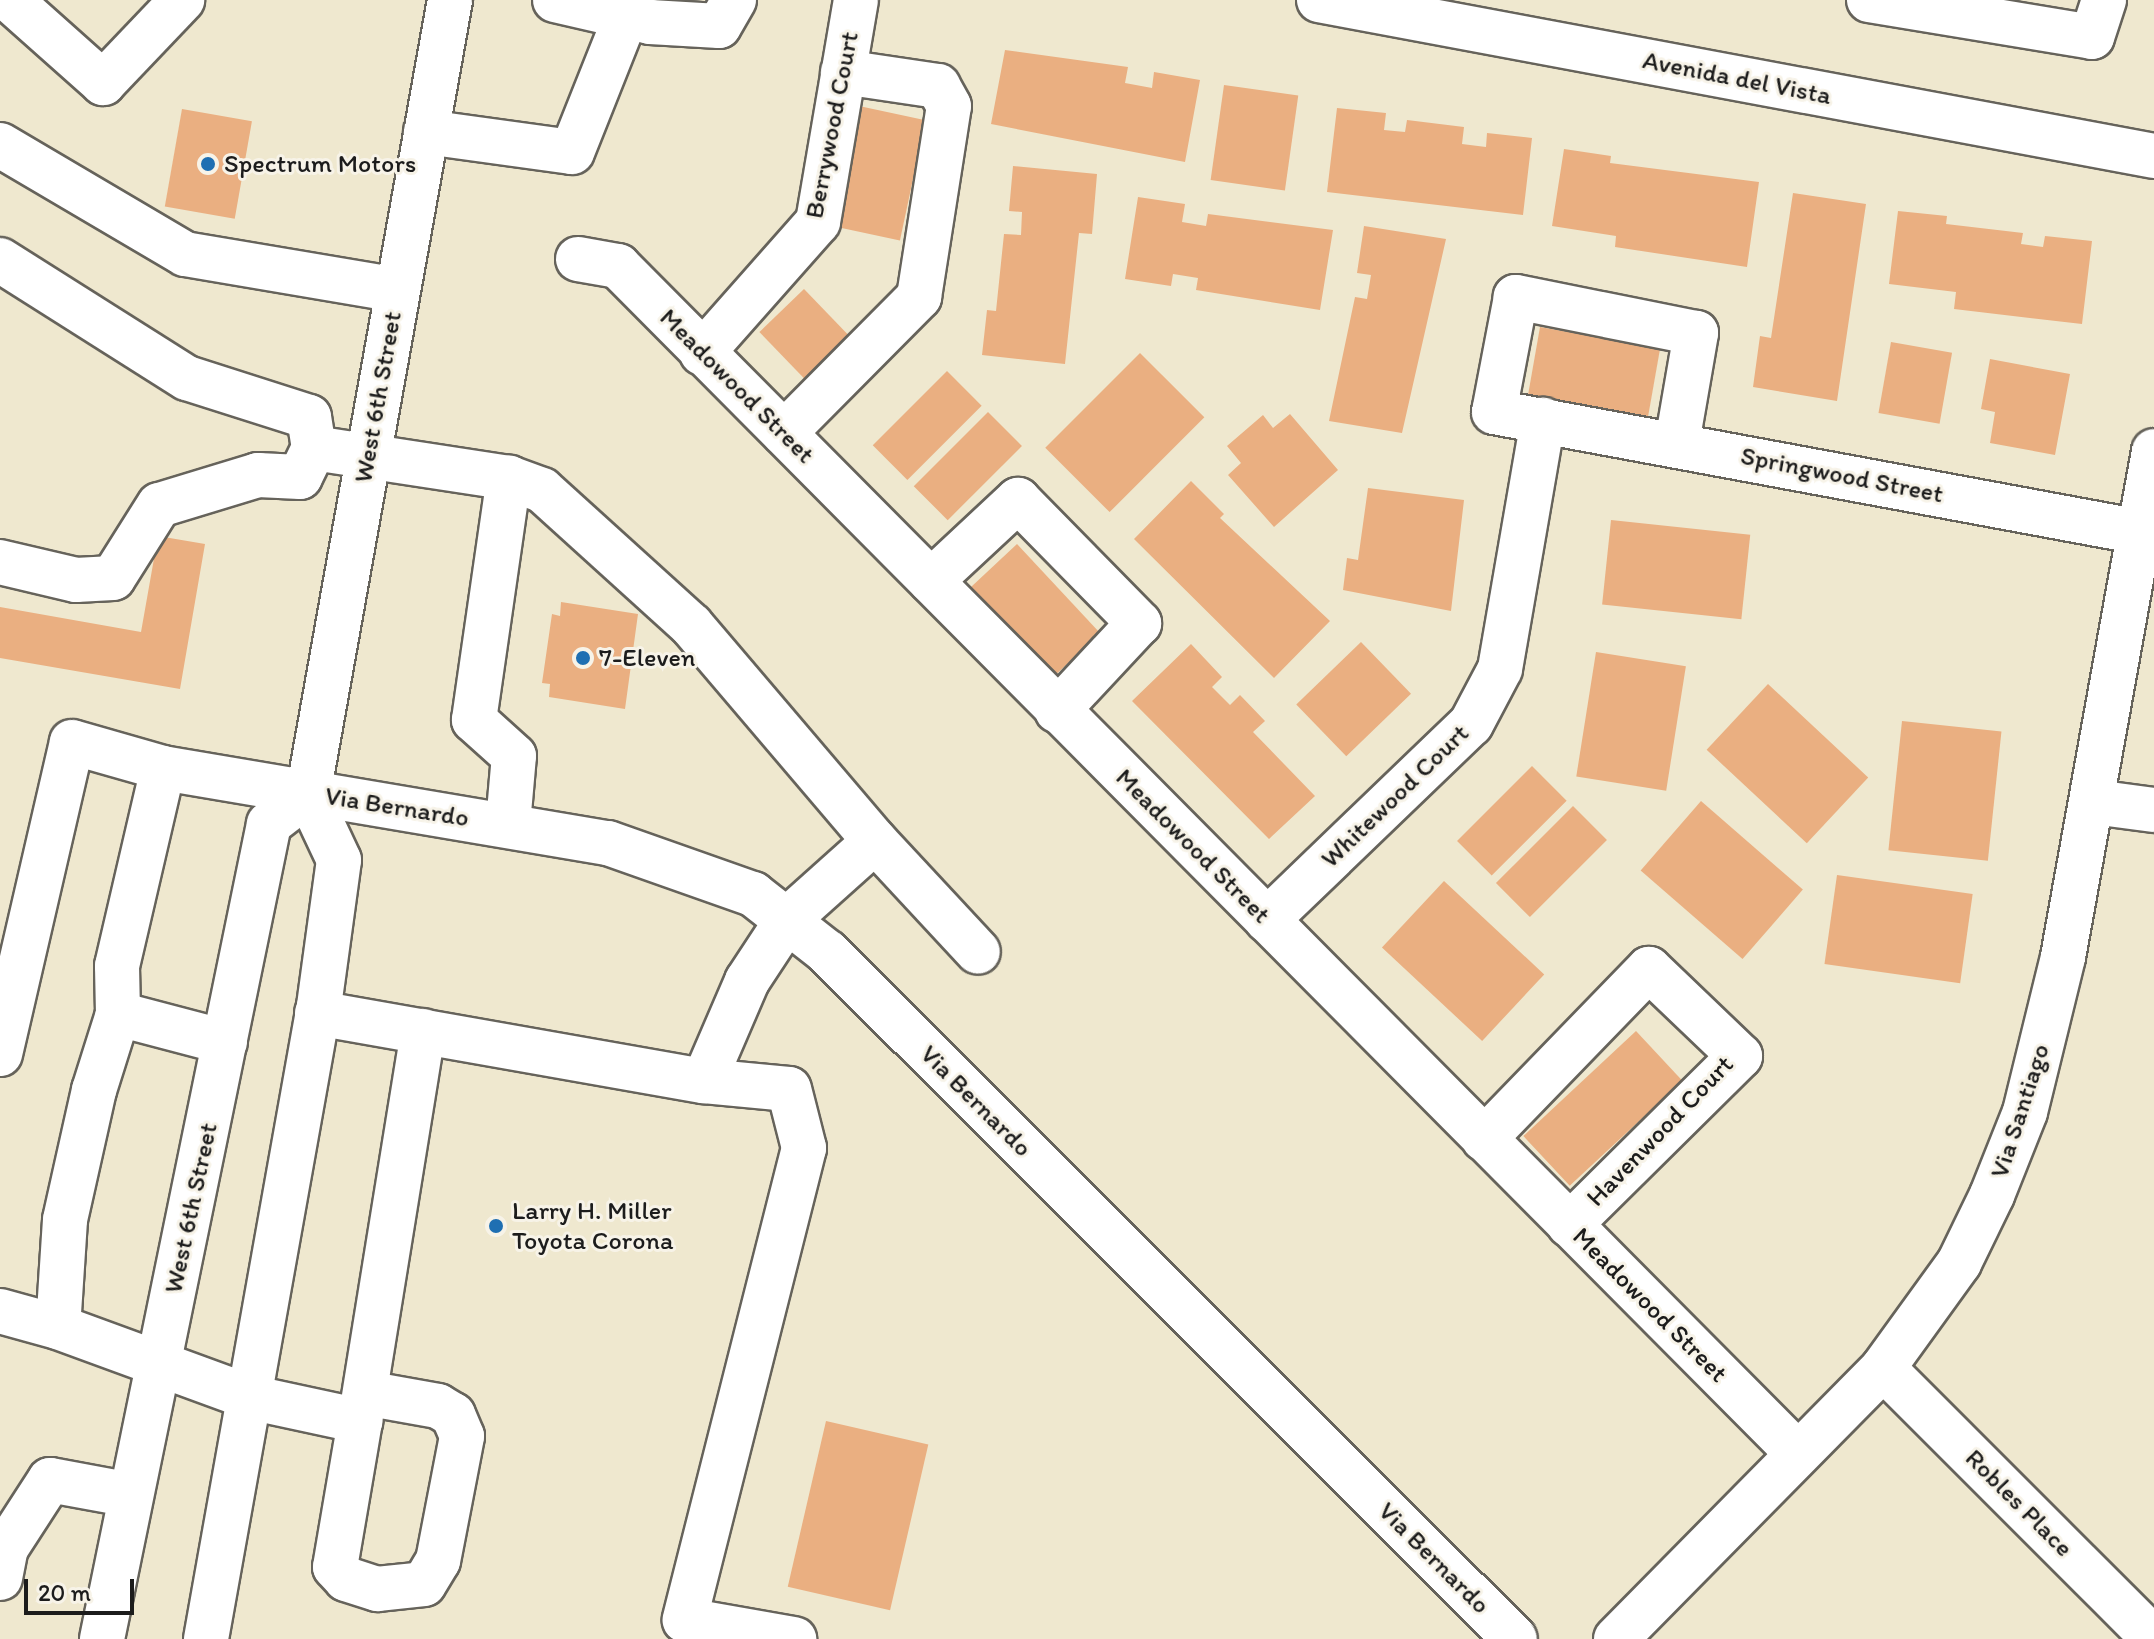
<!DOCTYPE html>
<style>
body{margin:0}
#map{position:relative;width:2154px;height:1639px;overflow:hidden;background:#efe8cf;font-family:Itim,sans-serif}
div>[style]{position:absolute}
.building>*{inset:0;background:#eaaf81;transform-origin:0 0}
.roads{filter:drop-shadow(2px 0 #66635b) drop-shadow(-2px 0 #66635b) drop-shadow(0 2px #66635b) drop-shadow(0 -2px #66635b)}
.minor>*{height:44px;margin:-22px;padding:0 22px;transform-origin:22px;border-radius:22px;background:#fff}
.major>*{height:44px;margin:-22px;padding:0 22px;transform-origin:22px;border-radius:22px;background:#fff}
.dots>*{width:22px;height:22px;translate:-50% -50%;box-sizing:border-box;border:4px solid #f7f3e8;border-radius:50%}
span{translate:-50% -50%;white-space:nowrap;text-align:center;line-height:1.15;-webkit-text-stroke:6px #f7f3e8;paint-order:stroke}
.street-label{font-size:26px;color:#1c1c1c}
.poi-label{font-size:26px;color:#1c1c1c}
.left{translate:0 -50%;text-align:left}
.scale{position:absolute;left:24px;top:1579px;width:110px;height:36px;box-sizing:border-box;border:4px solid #1c1c1c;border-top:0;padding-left:10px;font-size:24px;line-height:28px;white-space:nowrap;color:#1c1c1c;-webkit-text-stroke:6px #f7f3e8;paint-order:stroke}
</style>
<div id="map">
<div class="building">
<i style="clip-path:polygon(1005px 50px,1128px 67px,1125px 83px,1152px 88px,1154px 72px,1200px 80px,1185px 162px,991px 124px)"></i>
<i style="left:1224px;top:85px;width:75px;height:96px;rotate:8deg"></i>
<i style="left:859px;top:106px;width:68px;height:123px;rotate:12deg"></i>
<i style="clip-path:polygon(1337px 108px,1386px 113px,1384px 130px,1405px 132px,1407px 120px,1464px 127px,1462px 144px,1486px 147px,1487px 133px,1532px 138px,1523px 215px,1327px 192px)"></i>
<i style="left:182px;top:109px;width:71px;height:99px;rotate:10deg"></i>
<i style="clip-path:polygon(1564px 149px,1611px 156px,1610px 163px,1759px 182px,1747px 267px,1615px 247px,1616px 236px,1552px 226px)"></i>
<i style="clip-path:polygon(1013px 166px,1097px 174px,1092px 234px,1079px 233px,1065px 364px,982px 355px,987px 310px,996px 311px,1004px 234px,1021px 235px,1022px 212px,1009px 211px)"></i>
<i style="clip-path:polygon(1793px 193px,1866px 204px,1837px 401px,1753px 387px,1760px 336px,1771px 338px)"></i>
<i style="clip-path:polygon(1138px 197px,1185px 204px,1182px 222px,1206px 226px,1208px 214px,1333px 230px,1320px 310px,1196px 290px,1198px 278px,1173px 274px,1171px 286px,1125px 279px)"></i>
<i style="clip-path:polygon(1898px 211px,1947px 216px,1946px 224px,2023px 233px,2021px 244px,2043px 247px,2045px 236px,2092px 241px,2082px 324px,1954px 309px,1956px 292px,1889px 284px)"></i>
<i style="clip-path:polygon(1364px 226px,1446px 239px,1402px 433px,1329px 421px,1355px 297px,1367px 299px,1371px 275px,1357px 273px)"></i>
<i style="left:804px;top:289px;width:69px;height:62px;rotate:46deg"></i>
<i style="left:1540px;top:327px;width:122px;height:70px;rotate:10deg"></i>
<i style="left:1891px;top:342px;width:62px;height:72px;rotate:10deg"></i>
<i style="left:1140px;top:353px;width:91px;height:134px;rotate:45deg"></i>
<i style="clip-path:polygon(1990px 359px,2070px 374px,2055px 455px,1990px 443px,1995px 412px,1981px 409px)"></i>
<i style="left:947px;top:371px;width:49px;height:105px;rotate:45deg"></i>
<i style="left:988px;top:412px;width:48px;height:105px;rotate:45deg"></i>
<i style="clip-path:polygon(1290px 414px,1338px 470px,1274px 527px,1228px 475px,1241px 463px,1227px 446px,1263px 415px,1273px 428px)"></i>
<i style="clip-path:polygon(1191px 481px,1224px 514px,1220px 518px,1330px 621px,1274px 678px,1134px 539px)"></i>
<i style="clip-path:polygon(1368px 488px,1464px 500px,1451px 611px,1343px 590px,1347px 558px,1358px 560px)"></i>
<i style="left:1611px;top:520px;width:140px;height:85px;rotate:6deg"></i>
<i style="clip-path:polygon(158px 536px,205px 544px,180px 689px,0 658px,0 607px,141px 632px)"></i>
<i style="left:1017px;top:544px;width:122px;height:68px;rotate:47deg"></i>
<i style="clip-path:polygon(561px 602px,638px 614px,625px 709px,549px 697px,550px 684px,542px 683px,552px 614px,560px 616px)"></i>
<i style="left:1361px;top:642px;width:72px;height:90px;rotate:46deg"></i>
<i style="clip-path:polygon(1191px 644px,1222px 677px,1212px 687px,1230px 705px,1240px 695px,1265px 721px,1253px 732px,1315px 796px,1269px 839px,1132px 701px)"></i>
<i style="left:1596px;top:652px;width:91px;height:126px;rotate:9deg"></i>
<i style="left:1768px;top:684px;width:137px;height:90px;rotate:43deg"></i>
<i style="left:1902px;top:721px;width:100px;height:130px;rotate:6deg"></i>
<i style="left:1532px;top:766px;width:49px;height:106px;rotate:45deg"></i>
<i style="left:1701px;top:801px;width:135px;height:92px;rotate:41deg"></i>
<i style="left:1573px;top:806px;width:48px;height:109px;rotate:45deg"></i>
<i style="left:1837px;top:875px;width:137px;height:90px;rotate:8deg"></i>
<i style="left:1444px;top:881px;width:137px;height:91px;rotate:43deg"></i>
<i style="left:1636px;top:1031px;width:68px;height:154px;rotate:47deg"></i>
<i style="left:826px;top:1421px;width:105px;height:170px;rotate:13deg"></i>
</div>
<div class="roads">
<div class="minor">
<i style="left:10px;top:0;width:125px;rotate:41.7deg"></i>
<i style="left:103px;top:83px;width:115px;rotate:-46.4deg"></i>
<i style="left:555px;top:0;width:98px;rotate:13deg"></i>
<i style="left:650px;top:22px;width:69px;rotate:3.3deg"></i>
<i style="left:719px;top:26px;width:30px;rotate:-60deg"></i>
<i style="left:1319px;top:0;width:849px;rotate:10.58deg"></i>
<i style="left:1869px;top:0;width:226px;rotate:9.4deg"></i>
<i style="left:2092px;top:37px;width:39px;rotate:-72deg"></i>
<i style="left:426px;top:132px;width:147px;rotate:7.8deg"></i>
<i style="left:572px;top:152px;width:146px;rotate:-68.3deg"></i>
<i style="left:0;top:145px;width:215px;rotate:30.5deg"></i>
<i style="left:185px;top:254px;width:215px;rotate:9.6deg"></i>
<i style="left:578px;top:259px;width:41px;rotate:9.9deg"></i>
<i style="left:618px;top:266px;width:1674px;rotate:45.19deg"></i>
<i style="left:0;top:260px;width:221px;rotate:32.3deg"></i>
<i style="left:187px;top:378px;width:128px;rotate:17.7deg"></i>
<i style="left:309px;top:417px;width:31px;rotate:81deg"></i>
<i style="left:314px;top:448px;width:32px;rotate:116deg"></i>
<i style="left:300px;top:477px;width:42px;rotate:-177.3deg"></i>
<i style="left:258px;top:475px;width:103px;rotate:163.1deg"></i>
<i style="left:159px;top:505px;width:86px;rotate:122.2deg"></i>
<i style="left:113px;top:578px;width:37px;rotate:177deg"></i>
<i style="left:76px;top:580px;width:78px;rotate:-166.7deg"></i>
<i style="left:702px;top:353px;width:175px;rotate:-48.5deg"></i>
<i style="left:818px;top:222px;width:225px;rotate:-80.3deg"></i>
<i style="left:784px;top:433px;width:192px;rotate:-45.2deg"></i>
<i style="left:919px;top:297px;width:193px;rotate:-81.1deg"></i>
<i style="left:949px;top:106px;width:23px;rotate:-119deg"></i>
<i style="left:938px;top:86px;width:96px;rotate:-171.6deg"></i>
<i style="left:1677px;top:443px;width:112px;rotate:-80.2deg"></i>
<i style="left:1696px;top:333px;width:184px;rotate:-168.7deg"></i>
<i style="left:1516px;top:297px;width:117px;rotate:100.8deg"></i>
<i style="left:1494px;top:412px;width:657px;rotate:10.52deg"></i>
<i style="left:314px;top:448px;width:197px;rotate:8.7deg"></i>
<i style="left:931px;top:581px;width:119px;rotate:-43deg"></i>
<i style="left:1018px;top:500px;width:173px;rotate:45.5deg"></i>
<i style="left:1139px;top:623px;width:120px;rotate:133deg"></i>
<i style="left:2094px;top:802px;width:61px;rotate:7.6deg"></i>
<i style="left:508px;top:824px;width:68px;rotate:-85deg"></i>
<i style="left:514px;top:756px;width:54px;rotate:-138deg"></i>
<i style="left:474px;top:720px;width:245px;rotate:-81.8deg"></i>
<i style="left:509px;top:478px;width:35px;rotate:20deg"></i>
<i style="left:542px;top:490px;width:201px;rotate:42.2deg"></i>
<i style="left:691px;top:625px;width:284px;rotate:49.6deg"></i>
<i style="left:875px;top:841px;width:151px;rotate:47.1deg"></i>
<i style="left:1267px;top:920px;width:283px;rotate:-43.9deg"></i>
<i style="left:1471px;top:724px;width:62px;rotate:-62.2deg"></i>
<i style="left:1500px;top:669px;width:253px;rotate:-80.2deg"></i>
<i style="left:317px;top:1013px;width:393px;rotate:10deg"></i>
<i style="left:704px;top:1081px;width:85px;rotate:5.4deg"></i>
<i style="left:789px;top:1089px;width:61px;rotate:75.7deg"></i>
<i style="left:804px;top:1148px;width:487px;rotate:104.2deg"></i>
<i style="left:685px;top:1620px;width:111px;rotate:9.9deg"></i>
<i style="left:118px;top:1014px;width:80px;rotate:107.5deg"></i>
<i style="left:94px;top:1090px;width:133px;rotate:102.6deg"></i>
<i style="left:65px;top:1220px;width:107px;rotate:93.7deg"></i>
<i style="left:58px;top:1327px;width:203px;rotate:20.1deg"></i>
<i style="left:249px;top:1397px;width:114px;rotate:12.2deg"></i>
<i style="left:360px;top:1421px;width:395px;rotate:-80.8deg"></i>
<i style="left:225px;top:1042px;width:111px;rotate:-165.3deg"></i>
<i style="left:118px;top:1014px;width:48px;rotate:-91.2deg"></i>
<i style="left:117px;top:966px;width:203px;rotate:-76.9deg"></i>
<i style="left:163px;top:768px;width:451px;rotate:9.6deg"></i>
<i style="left:608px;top:843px;width:154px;rotate:19.4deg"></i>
<i style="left:753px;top:894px;width:94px;rotate:38.1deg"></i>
<i style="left:827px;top:952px;width:972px;rotate:44.96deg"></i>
<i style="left:0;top:1054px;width:320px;rotate:-77deg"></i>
<i style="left:72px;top:742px;width:95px;rotate:15.9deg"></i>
<i style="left:704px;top:1081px;width:109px;rotate:-66.7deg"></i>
<i style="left:747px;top:981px;width:73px;rotate:-56.7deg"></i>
<i style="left:787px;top:920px;width:118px;rotate:-41.9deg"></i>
<i style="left:1484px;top:1139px;width:237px;rotate:-45.9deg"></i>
<i style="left:1649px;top:969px;width:126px;rotate:43.7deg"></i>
<i style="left:1740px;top:1056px;width:240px;rotate:135.3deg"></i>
<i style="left:0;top:1311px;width:60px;rotate:15.4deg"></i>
<i style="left:1883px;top:1368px;width:383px;rotate:45deg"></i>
<i style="left:360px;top:1421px;width:148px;rotate:99.7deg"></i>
<i style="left:335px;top:1567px;width:16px;rotate:47deg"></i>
<i style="left:346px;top:1579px;width:33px;rotate:18deg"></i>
<i style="left:377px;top:1589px;width:47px;rotate:-6.1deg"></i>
<i style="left:424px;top:1584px;width:27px;rotate:-59deg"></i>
<i style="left:438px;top:1561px;width:127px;rotate:-79.1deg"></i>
<i style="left:462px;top:1436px;width:23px;rotate:-113deg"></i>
<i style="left:453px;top:1415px;width:17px;rotate:-149deg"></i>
<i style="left:438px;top:1406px;width:74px;rotate:-169.9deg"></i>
<i style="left:0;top:1578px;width:31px;rotate:-79deg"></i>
<i style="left:6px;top:1548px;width:81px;rotate:-57.1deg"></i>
<i style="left:50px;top:1480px;width:82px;rotate:10.5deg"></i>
<i style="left:1616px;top:1639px;width:380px;rotate:-45.4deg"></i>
<i style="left:1883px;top:1368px;width:130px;rotate:-54.1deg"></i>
<i style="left:1959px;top:1263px;width:76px;rotate:-64.1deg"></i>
<i style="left:1992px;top:1195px;width:89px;rotate:-68.3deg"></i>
<i style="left:2025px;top:1112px;width:160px;rotate:-76.2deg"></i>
<i style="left:2063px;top:957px;width:514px;rotate:-79.8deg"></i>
</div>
<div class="major">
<i style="left:102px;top:1639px;width:832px;rotate:-78.42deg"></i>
<i style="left:269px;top:824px;width:49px;rotate:-37.6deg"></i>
<i style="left:206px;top:1639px;width:643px;rotate:-79.88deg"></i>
<i style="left:319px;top:1006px;width:147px;rotate:-82.2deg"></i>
<i style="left:339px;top:860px;width:73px;rotate:-115.2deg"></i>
<i style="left:308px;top:794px;width:807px;rotate:-79.86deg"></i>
</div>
</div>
<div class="dots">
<i style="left:208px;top:164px;background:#1f6fb2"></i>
<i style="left:583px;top:658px;background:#1f6fb2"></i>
<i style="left:496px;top:1226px;background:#1f6fb2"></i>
</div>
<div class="street-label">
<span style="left:1737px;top:78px;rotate:11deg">Avenida del Vista</span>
<span style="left:832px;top:125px;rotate:-79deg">Berrywood Court</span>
<span style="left:737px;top:386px;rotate:45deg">Meadowood Street</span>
<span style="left:378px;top:397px;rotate:-80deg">West 6th Street</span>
<span style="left:1842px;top:475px;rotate:11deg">Springwood Street</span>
<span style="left:1395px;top:796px;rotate:-44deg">Whitewood Court</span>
<span style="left:397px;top:807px;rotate:9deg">Via Bernardo</span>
<span style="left:1193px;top:846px;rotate:45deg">Meadowood Street</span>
<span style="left:976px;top:1101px;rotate:45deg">Via Bernardo</span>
<span style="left:2020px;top:1111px;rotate:-72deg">Via Santiago</span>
<span style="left:1660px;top:1131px;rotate:-46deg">Havenwood Court</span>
<span style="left:191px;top:1208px;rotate:-78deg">West 6th Street</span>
<span style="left:1650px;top:1305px;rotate:45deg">Meadowood Street</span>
<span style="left:2019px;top:1503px;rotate:45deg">Robles Place</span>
<span style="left:1434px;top:1558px;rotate:45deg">Via Bernardo</span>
</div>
<div class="poi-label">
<span class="left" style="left:224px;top:164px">Spectrum Motors</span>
<span class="left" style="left:599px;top:658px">7-Eleven</span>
<span class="left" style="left:512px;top:1226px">Larry H. Miller<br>Toyota Corona</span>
</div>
<div class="scale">20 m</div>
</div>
